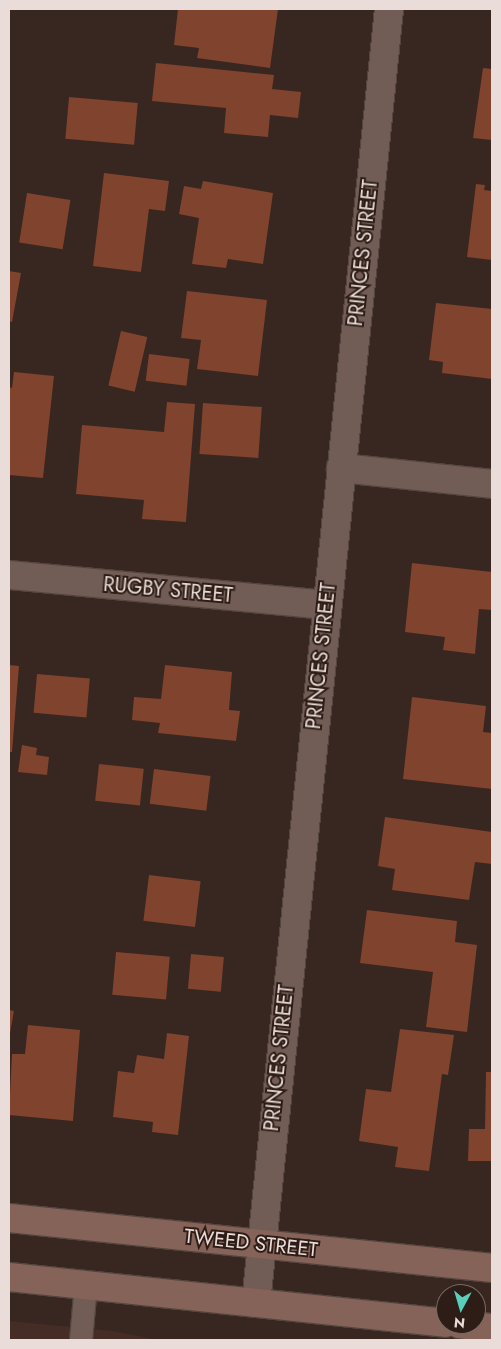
<!DOCTYPE html>
<style>
body{margin:0}
#map{position:relative;width:501px;height:1349px;overflow:hidden;background:#382620;font-family:Jost,sans-serif}
div>[style]{position:absolute}
.built>*{inset:0;background:#452d25}
.building>*{inset:0;background:#80432d;transform-origin:0 0}
.roads{filter:drop-shadow(1px 0 #54453f) drop-shadow(-1px 0 #54453f) drop-shadow(0 1px #54453f) drop-shadow(0 -1px #54453f)}
.lane>*{height:22px;margin:-11px;padding:0 11px;transform-origin:11px;border-radius:11px;background:#725d56}
.street>*{height:28px;margin:-14px;padding:0 14px;transform-origin:14px;border-radius:14px;background:#725d56}
.secondary>*{height:28px;margin:-14px;padding:0 14px;transform-origin:14px;border-radius:14px;background:#866358}
span{translate:-50% -50%;white-space:nowrap;text-align:center;line-height:1.15;-webkit-text-stroke:4px #2e1d16;paint-order:stroke}
.street-label{font-size:20px;color:#eaddd9}
.frame{position:absolute;inset:0;border:10px solid #eaddd9;pointer-events:none}
.north{position:absolute;left:436px;top:1284px;width:50px;height:50px;box-sizing:border-box;background:#2e1d16;border:1px solid #796a64;border-radius:50%;rotate:186deg;font-size:14px;font-weight:700;line-height:20px;text-align:center;color:#eaddd9}
.north::after{content:'';display:block;margin:auto;width:18px;height:22px;background:#5acebc;clip-path:polygon(50% 0,100% 100%,50% 72%,0 100%)}
</style>
<div id="map">
<div class="built">
<i style="clip-path:polygon(9px 1321px,113px 1331px,157px 1340px,9px 1340px)"></i>
</div>
<div class="building">
<i style="clip-path:polygon(178px 9px,278px 9px,270px 68px,197px 58px,199px 48px,174px 45px)"></i>
<i style="clip-path:polygon(156px 63px,274px 75px,272px 89px,301px 92px,298px 118px,270px 115px,268px 137px,224px 133px,226px 108px,152px 101px)"></i>
<i style="clip-path:polygon(483px 68px,492px 69px,492px 140px,473px 138px)"></i>
<i style="left:69px;top:97px;width:69px;height:42px;rotate:5deg"></i>
<i style="clip-path:polygon(104px 173px,169px 181px,165px 211px,149px 209px,141px 272px,93px 266px)"></i>
<i style="clip-path:polygon(203px 181px,273px 193px,263px 264px,228px 259px,226px 268px,192px 264px,199px 218px,179px 214px,184px 186px,201px 189px)"></i>
<i style="clip-path:polygon(476px 184px,485px 185px,484px 190px,492px 191px,492px 260px,467px 257px)"></i>
<i style="left:27px;top:193px;width:44px;height:50px;rotate:9deg"></i>
<i style="clip-path:polygon(9px 271px,21px 273px,12px 322px,9px 321px)"></i>
<i style="clip-path:polygon(187px 291px,267px 300px,258px 376px,197px 369px,201px 340px,181px 338px)"></i>
<i style="clip-path:polygon(436px 303px,492px 309px,492px 379px,442px 373px,443px 362px,429px 360px)"></i>
<i style="left:121px;top:331px;width:27px;height:56px;rotate:13deg"></i>
<i style="left:149px;top:354px;width:41px;height:27px;rotate:7deg"></i>
<i style="clip-path:polygon(14px 372px,54px 376px,43px 478px,9px 475px,9px 387px,12px 388px)"></i>
<i style="clip-path:polygon(167px 402px,195px 404px,186px 522px,142px 519px,144px 500px,76px 494px,82px 425px,164px 432px)"></i>
<i style="left:203px;top:403px;width:59px;height:51px;rotate:4deg"></i>
<i style="clip-path:polygon(412px 563px,492px 572px,492px 610px,479px 609px,475px 654px,443px 650px,445px 637px,405px 632px)"></i>
<i style="clip-path:polygon(9px 665px,19px 666px,12px 752px,9px 752px)"></i>
<i style="clip-path:polygon(165px 665px,232px 672px,229px 710px,240px 711px,236px 741px,158px 733px,160px 723px,132px 720px,134px 697px,161px 699px)"></i>
<i style="left:37px;top:674px;width:53px;height:39px;rotate:5deg"></i>
<i style="clip-path:polygon(412px 697px,486px 706px,483px 732px,492px 733px,492px 789px,403px 779px)"></i>
<i style="clip-path:polygon(22px 745px,37px 748px,36px 755px,49px 757px,47px 775px,18px 772px)"></i>
<i style="left:99px;top:764px;width:45px;height:37px;rotate:6deg"></i>
<i style="left:154px;top:769px;width:57px;height:35px;rotate:7deg"></i>
<i style="clip-path:polygon(385px 817px,492px 832px,492px 864px,475px 862px,469px 900px,392px 890px,395px 869px,378px 866px)"></i>
<i style="left:149px;top:875px;width:52px;height:46px;rotate:7deg"></i>
<i style="clip-path:polygon(367px 910px,457px 921px,455px 942px,477px 945px,467px 1032px,426px 1027px,433px 972px,360px 963px)"></i>
<i style="left:116px;top:952px;width:54px;height:43px;rotate:5deg"></i>
<i style="left:191px;top:954px;width:33px;height:35px;rotate:5deg"></i>
<i style="clip-path:polygon(9px 1010px,14px 1011px,10px 1033px,9px 1033px)"></i>
<i style="clip-path:polygon(28px 1025px,80px 1030px,73px 1121px,9px 1115px,12px 1054px,25px 1054px)"></i>
<i style="clip-path:polygon(400px 1029px,454px 1035px,448px 1075px,442px 1074px,429px 1171px,395px 1167px,398px 1147px,359px 1141px,366px 1089px,391px 1092px)"></i>
<i style="clip-path:polygon(167px 1033px,189px 1036px,178px 1135px,152px 1132px,153px 1122px,113px 1117px,118px 1071px,134px 1073px,137px 1055px,164px 1059px)"></i>
<i style="clip-path:polygon(486px 1072px,492px 1072px,492px 1161px,468px 1161px,469px 1129px,485px 1129px)"></i>
</div>
<div class="roads">
<div class="lane">
<i style="left:81px;top:1340px;width:55px;rotate:-84.8deg"></i>
</div>
<div class="street">
<i style="left:341px;top:468px;width:152px;rotate:6deg"></i>
<i style="left:9px;top:575px;width:318px;rotate:5.4deg"></i>
<i style="left:256px;top:1303px;width:1301px;rotate:-84.13deg"></i>
</div>
<div class="secondary">
<i style="left:9px;top:1218px;width:486px;rotate:5.9deg"></i>
<i style="left:9px;top:1277px;width:439px;rotate:6deg"></i>
<i style="left:459px;top:1324px;width:33px;rotate:7deg"></i>
</div>
</div>
<div class="street-label">
<span style="left:363px;top:253px;rotate:-84deg">PRINCES STREET</span>
<span style="left:168px;top:590px;rotate:5deg">RUGBY STREET</span>
<span style="left:321px;top:656px;rotate:-84deg">PRINCES STREET</span>
<span style="left:279px;top:1058px;rotate:-84deg">PRINCES STREET</span>
<span style="left:251px;top:1243px;rotate:6deg">TWEED STREET</span>
</div>
<div class="frame"></div>
<div class="north">N</div>
</div>
